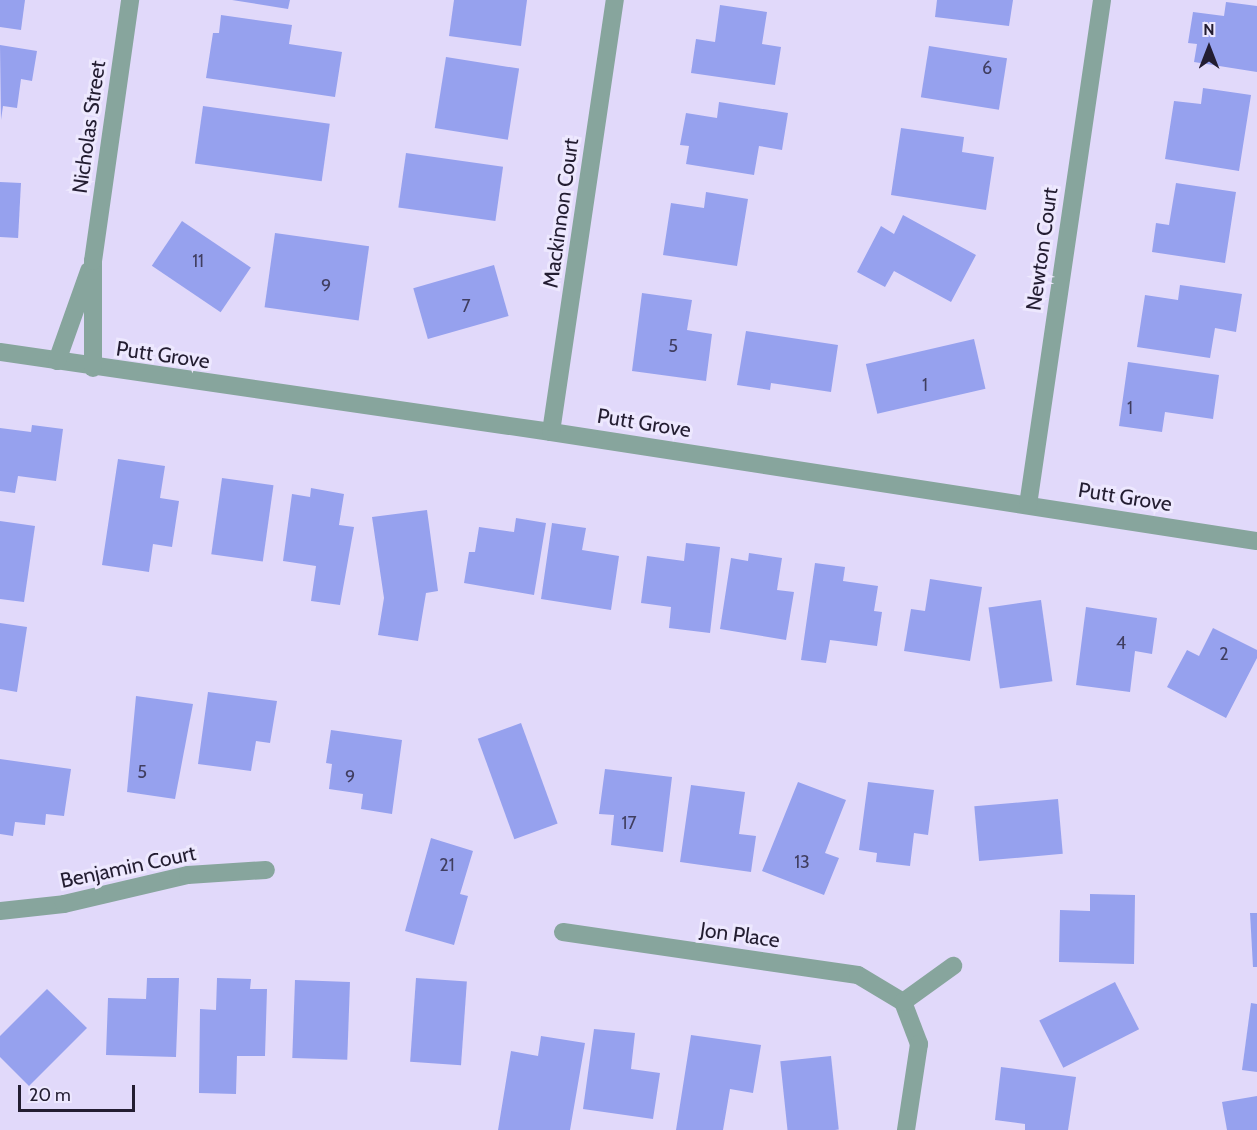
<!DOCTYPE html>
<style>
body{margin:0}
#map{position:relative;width:1257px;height:1130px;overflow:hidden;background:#e1d9fa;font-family:Cabin,sans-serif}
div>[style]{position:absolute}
.building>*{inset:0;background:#96a1ee;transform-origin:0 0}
.street>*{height:18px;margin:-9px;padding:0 9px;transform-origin:9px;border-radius:9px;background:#87a59d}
span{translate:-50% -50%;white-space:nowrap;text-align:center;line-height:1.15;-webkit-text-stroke:6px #ede8fe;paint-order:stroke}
.number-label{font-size:18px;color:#403e60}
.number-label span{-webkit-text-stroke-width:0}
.street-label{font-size:21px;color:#231d31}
.north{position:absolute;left:1179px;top:18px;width:60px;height:60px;-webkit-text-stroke:4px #ede8fe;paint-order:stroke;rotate:0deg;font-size:16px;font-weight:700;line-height:24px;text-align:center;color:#231d31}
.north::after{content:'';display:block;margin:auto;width:21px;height:27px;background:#231d31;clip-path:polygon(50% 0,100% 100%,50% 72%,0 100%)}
.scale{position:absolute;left:18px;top:1085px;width:117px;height:27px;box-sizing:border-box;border:3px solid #231d31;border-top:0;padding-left:8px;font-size:18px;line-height:21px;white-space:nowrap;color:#231d31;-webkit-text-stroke:4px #ede8fe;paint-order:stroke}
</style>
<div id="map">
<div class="building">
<i style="clip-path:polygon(0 0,25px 0,21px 30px,0 27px)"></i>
<i style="clip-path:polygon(232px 0,290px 0,288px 9px)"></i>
<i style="clip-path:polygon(454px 0,527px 0,521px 46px,449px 36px)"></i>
<i style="clip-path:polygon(937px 0,1013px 0,1009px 26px,935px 17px)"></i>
<i style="clip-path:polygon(1226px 2px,1257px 6px,1257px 72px,1194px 62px,1197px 44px,1188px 43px,1193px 12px,1224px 16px)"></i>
<i style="clip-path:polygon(720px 5px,767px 12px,762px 44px,781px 47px,775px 85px,691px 73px,696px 39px,715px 42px)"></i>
<i style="clip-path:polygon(221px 15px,292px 25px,289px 44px,342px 52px,335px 97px,206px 78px,213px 33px,219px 33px)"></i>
<i style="clip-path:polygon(0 45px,37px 51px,32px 81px,21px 79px,17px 108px,3px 106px,1px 120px)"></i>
<i style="left:929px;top:46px;width:79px;height:52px;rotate:9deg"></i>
<i style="left:446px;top:57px;width:74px;height:72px;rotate:9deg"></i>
<i style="clip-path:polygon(1203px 88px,1251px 95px,1239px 171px,1165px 159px,1174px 101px,1201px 104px)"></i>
<i style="clip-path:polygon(719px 102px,788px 113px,782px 150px,759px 146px,754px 175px,686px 164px,689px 146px,680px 145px,686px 113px,717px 118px)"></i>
<i style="left:203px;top:106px;width:128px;height:58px;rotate:8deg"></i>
<i style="clip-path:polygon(901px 128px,964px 137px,962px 152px,994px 157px,986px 210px,891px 195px)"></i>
<i style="left:406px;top:153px;width:98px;height:55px;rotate:8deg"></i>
<i style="left:0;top:182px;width:21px;height:55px;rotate:3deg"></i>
<i style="clip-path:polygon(1176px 183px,1236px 192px,1225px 263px,1152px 252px,1156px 223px,1169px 225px)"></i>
<i style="clip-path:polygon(706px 192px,748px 199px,737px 266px,663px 255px,671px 203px,704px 208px)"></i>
<i style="clip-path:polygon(903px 215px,976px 255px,951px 302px,894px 271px,885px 287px,857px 272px,881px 226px,894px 234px)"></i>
<i style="left:182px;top:221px;width:83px;height:54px;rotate:34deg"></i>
<i style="left:275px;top:233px;width:95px;height:75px;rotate:8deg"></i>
<i style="left:494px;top:265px;width:53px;height:84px;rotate:74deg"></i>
<i style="clip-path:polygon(1180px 285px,1242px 294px,1236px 332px,1215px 328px,1210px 358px,1137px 347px,1145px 295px,1178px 300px)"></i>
<i style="clip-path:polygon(642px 293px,692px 300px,687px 330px,712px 334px,706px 381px,632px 371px)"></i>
<i style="clip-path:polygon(746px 331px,838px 345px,831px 392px,771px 383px,770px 390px,737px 385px)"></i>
<i style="left:974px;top:339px;width:51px;height:111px;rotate:77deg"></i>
<i style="clip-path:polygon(1128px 362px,1219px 375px,1213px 419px,1165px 412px,1162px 432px,1119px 426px)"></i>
<i style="clip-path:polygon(32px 425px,63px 429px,56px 481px,18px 476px,15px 493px,0 491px,0 428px,31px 432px)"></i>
<i style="clip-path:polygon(118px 459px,165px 466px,160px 498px,179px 501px,172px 547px,153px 544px,149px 572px,102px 565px)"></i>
<i style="left:222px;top:478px;width:52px;height:77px;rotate:8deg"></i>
<i style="clip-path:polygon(311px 488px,344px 494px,339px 525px,354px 527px,340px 605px,311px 601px,316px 566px,283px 561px,292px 494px,310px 497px)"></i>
<i style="clip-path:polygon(427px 510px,438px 591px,426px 593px,418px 641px,378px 635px,384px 598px,372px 517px)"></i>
<i style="clip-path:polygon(516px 518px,546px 523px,534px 595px,464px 583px,469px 552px,475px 552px,479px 527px,514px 532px)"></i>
<i style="clip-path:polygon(0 521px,35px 526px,24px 602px,0 599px)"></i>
<i style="clip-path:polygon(552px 523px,586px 528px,582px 550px,619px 556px,611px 610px,541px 599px)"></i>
<i style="clip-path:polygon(686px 543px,720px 547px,710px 633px,669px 628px,671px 607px,641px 603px,647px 556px,684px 561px)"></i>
<i style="clip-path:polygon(749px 553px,782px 558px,777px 590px,794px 592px,786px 640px,720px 629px,731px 558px,748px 561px)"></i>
<i style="clip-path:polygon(815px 563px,845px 567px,843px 581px,878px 586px,874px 611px,882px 612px,877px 646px,830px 640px,826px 663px,801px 660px)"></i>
<i style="clip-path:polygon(930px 579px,982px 587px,970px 661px,904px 651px,911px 609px,925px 611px)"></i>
<i style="left:1041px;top:600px;width:82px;height:53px;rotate:82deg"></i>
<i style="clip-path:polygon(1086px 607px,1157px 618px,1152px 654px,1135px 651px,1130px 692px,1076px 685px)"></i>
<i style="clip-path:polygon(0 623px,27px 627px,17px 692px,0 689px)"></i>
<i style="clip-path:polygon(1213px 628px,1257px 650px,1257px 658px,1226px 718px,1167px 687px,1187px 650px,1199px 656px)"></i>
<i style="clip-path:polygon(208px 692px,277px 701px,270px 743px,256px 741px,251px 771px,198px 764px)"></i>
<i style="clip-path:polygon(136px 696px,193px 704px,175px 799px,127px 792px)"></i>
<i style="left:521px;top:723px;width:107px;height:46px;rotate:70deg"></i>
<i style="clip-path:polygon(331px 730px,402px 740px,392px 814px,361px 809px,363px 794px,329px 789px,332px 764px,326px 763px)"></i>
<i style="clip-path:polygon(0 759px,71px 769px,64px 816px,46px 814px,45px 825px,15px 822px,13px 836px,0 834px)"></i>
<i style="clip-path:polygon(605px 769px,672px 777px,663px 852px,611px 845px,614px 815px,599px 814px)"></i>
<i style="clip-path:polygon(798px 782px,846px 800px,825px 853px,839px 858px,824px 895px,762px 871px)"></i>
<i style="clip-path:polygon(868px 782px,934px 790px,928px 835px,914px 833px,910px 866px,876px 862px,877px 853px,859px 850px)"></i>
<i style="clip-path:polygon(691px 785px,745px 792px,739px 834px,756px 836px,751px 872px,680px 862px)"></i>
<i style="left:1058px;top:799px;width:55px;height:84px;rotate:85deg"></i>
<i style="clip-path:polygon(431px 838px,473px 851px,460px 894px,468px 896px,454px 945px,405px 931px)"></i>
<i style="clip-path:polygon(1090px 894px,1135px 895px,1134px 964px,1059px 962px,1060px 910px,1090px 911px)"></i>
<i style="clip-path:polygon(1250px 913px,1257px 913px,1257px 967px,1253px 967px)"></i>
<i style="clip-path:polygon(147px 978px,179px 978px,176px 1057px,106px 1055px,108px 998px,146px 999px)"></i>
<i style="clip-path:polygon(217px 978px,251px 979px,250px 989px,267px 989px,265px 1056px,237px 1056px,236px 1094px,199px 1093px,200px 1009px,216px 1010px)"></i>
<i style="left:416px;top:978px;width:51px;height:84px;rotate:4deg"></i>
<i style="left:295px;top:980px;width:55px;height:78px;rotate:2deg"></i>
<i style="left:1115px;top:982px;width:53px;height:85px;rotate:63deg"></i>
<i style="clip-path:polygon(47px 989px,87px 1028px,29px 1086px,0 1057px,0 1036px)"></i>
<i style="clip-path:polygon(1251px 1003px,1257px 1004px,1257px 1072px,1242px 1070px)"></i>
<i style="clip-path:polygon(594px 1029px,635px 1033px,631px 1069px,660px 1073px,653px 1119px,583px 1109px)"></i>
<i style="clip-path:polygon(691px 1035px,761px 1045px,753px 1093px,730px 1089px,723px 1130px,676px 1130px)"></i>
<i style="clip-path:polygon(541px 1036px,585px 1043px,570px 1130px,498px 1130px,511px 1051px,538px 1056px)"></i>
<i style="left:831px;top:1056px;width:74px;height:51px;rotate:84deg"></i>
<i style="clip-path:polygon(1001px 1067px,1076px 1077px,1068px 1130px,1025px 1130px,1025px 1124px,995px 1120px)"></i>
<i style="clip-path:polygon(1257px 1096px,1257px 1130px,1227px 1130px,1222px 1102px)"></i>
</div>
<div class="street">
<i style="left:0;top:352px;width:557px;rotate:8.26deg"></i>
<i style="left:551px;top:432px;width:714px;rotate:8.78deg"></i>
<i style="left:57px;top:361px;width:96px;rotate:-70.4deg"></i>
<i style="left:93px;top:368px;width:107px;rotate:-90deg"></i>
<i style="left:93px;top:261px;width:264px;rotate:-81.9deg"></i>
<i style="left:551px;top:432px;width:437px;rotate:-81.6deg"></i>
<i style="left:1028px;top:505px;width:510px;rotate:-81.66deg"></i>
<i style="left:0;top:911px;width:64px;rotate:-6.2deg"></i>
<i style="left:64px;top:904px;width:127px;rotate:-13.2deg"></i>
<i style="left:188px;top:875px;width:78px;rotate:-3.7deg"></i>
<i style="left:563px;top:932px;width:298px;rotate:8.3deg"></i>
<i style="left:858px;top:975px;width:52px;rotate:31deg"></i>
<i style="left:903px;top:1002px;width:45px;rotate:69.1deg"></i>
<i style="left:919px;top:1044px;width:87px;rotate:98.6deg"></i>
<i style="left:903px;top:1002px;width:62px;rotate:-35.8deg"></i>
</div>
<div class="number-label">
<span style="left:987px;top:68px">6</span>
<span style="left:198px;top:261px">11</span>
<span style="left:326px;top:286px">9</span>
<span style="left:466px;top:306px">7</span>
<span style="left:673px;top:346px">5</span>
<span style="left:925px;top:385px">1</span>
<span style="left:1130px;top:408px">1</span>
<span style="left:1121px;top:643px">4</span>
<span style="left:1224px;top:654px">2</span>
<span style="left:142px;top:772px">5</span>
<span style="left:350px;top:777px">9</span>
<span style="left:629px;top:823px">17</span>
<span style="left:802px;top:862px">13</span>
<span style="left:447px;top:865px">21</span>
</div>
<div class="street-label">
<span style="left:89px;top:127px;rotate:-82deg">Nicholas Street</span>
<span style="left:561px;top:213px;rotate:-82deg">Mackinnon Court</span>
<span style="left:1042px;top:249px;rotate:-82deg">Newton Court</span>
<span style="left:163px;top:355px;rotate:8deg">Putt Grove</span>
<span style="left:644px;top:423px;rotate:9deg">Putt Grove</span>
<span style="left:1125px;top:497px;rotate:9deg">Putt Grove</span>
<span style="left:128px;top:867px;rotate:-12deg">Benjamin Court</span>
<span style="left:740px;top:935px;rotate:8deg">Jon Place</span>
</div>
<div class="north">N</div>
<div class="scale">20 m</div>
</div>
